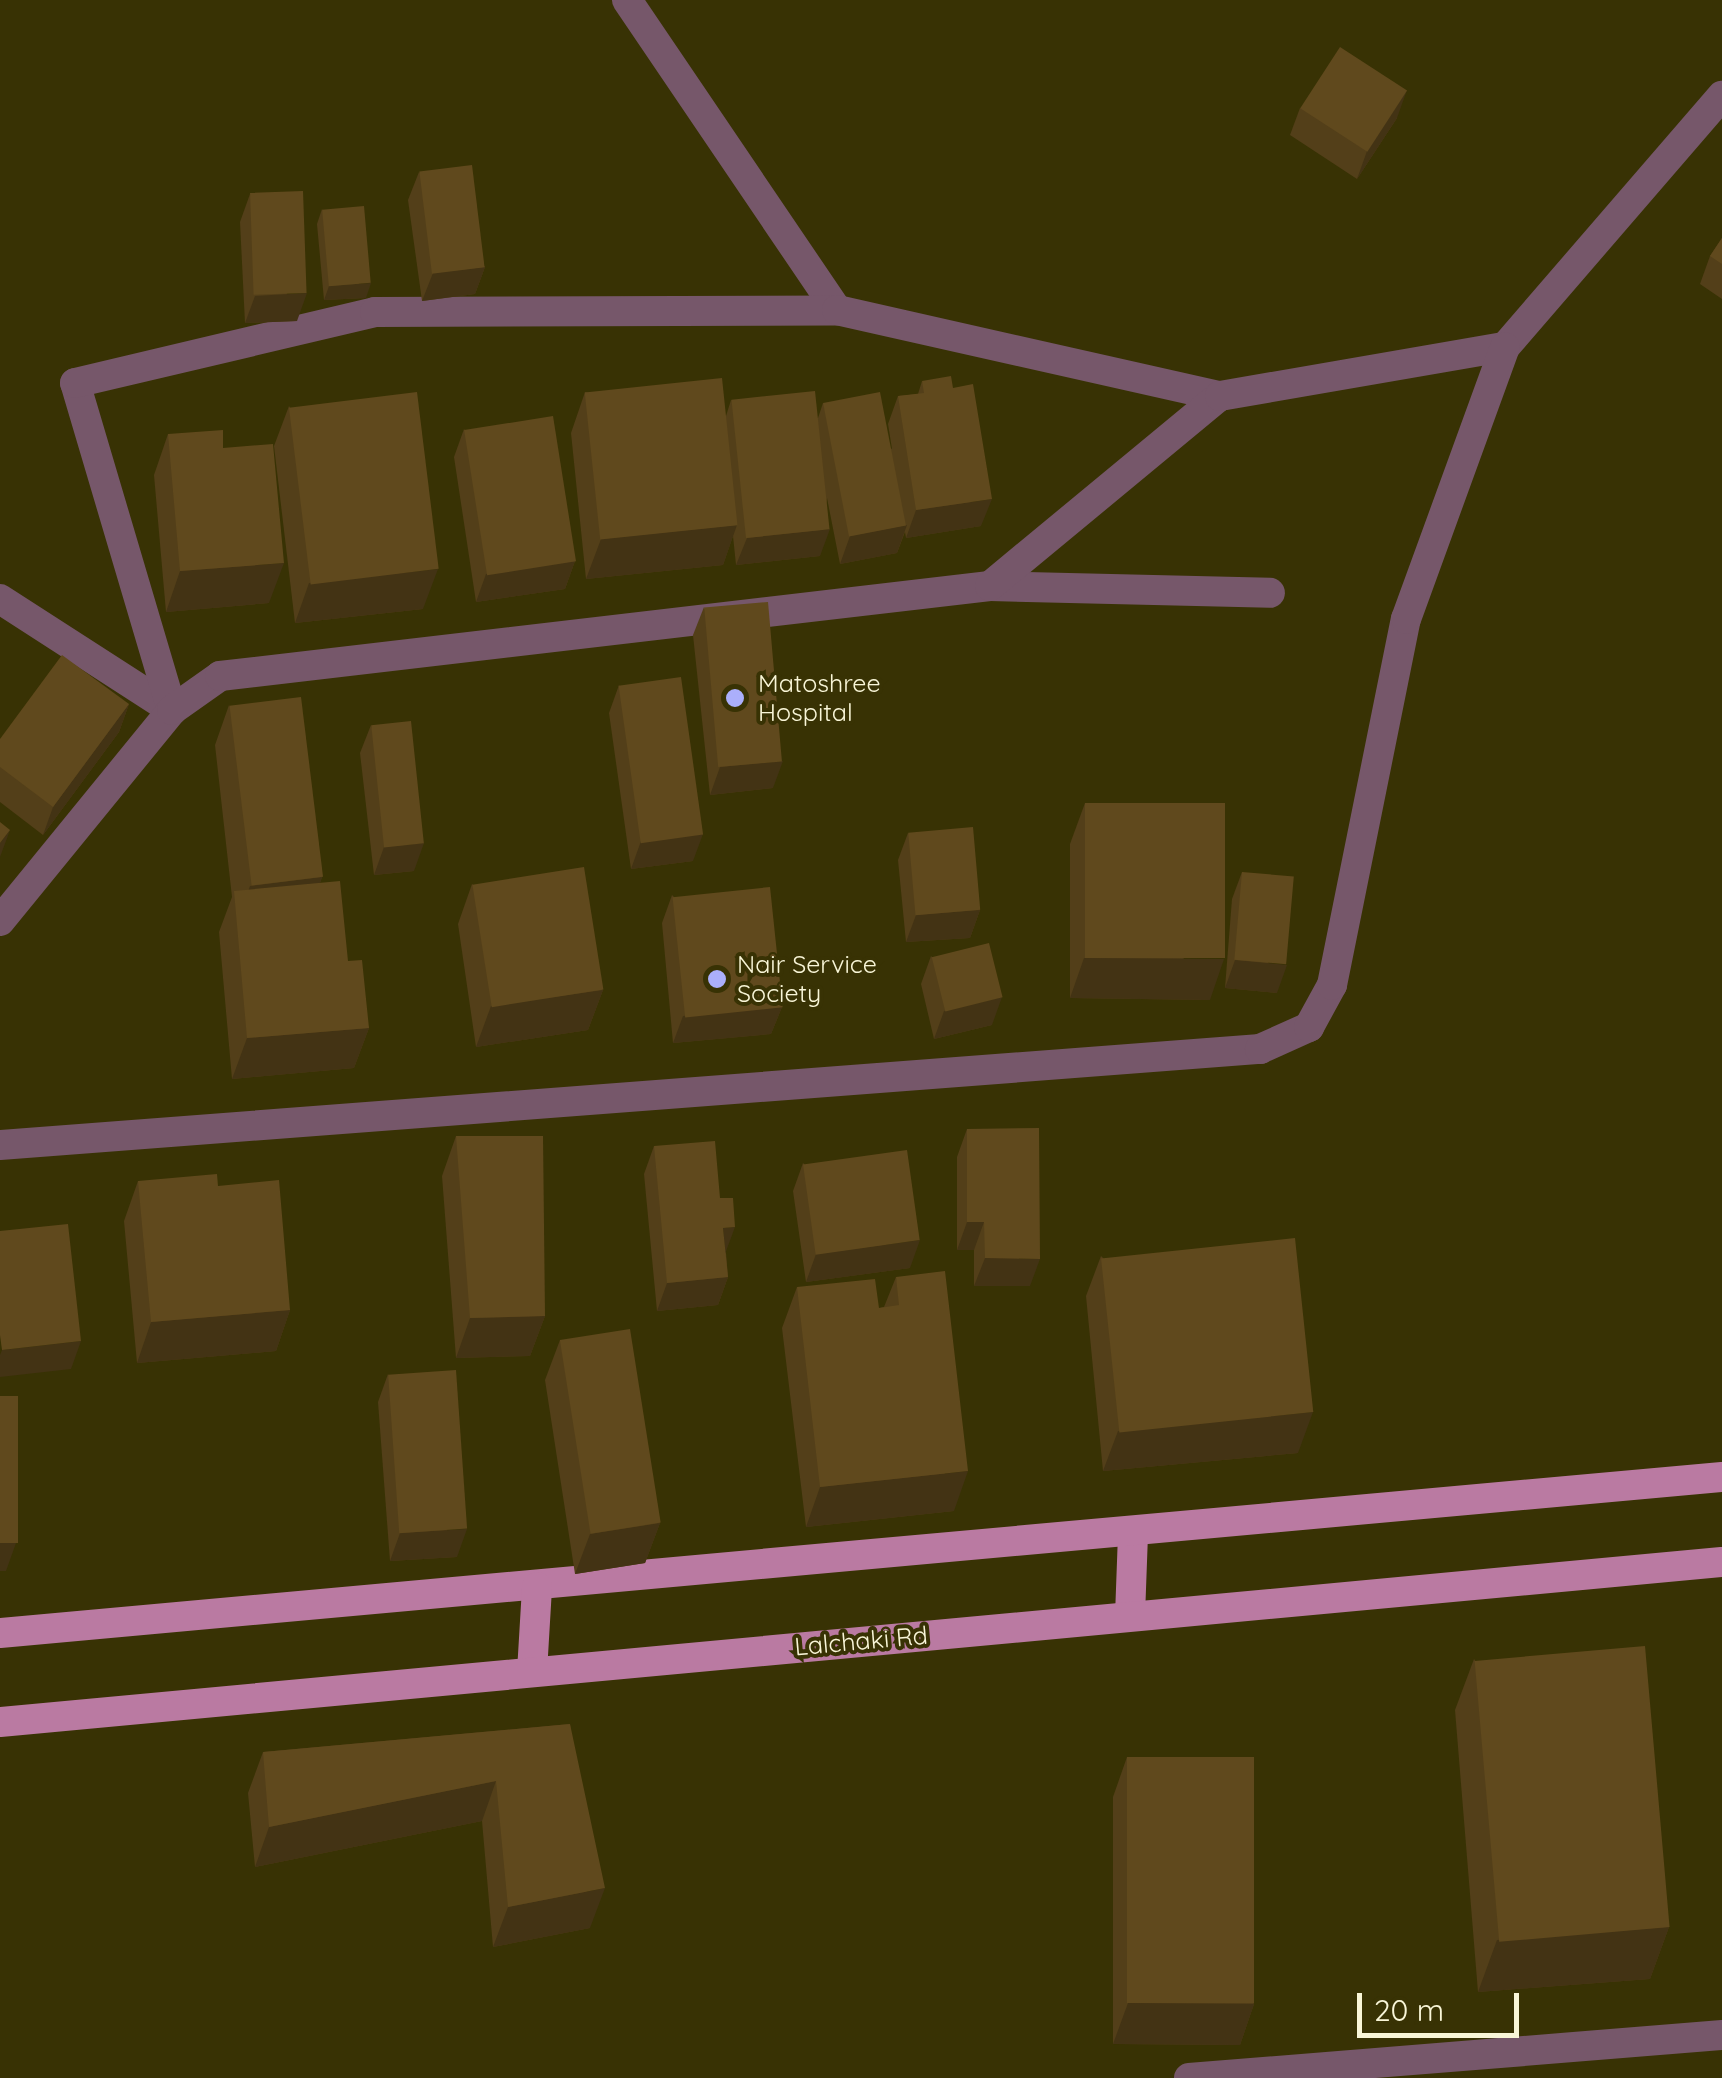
<!DOCTYPE html>
<style>
body{margin:0}
#map{position:relative;width:1722px;height:2078px;overflow:hidden;background:#383204;font-family:Quicksand,sans-serif}
div>[style]{position:absolute}
.minor>*{height:30px;margin:-15px;padding:0 15px;transform-origin:15px;border-radius:15px;background:#76576a}
.major>*{height:30px;margin:-15px;padding:0 15px;transform-origin:15px;border-radius:15px;background:#ba7aa2}
.wall>*{inset:0;background:#533f19}
.shaded-wall>*{inset:0;background:#433314}
.building>*{inset:0;background:#60491d;transform-origin:0 0}
.dots>*{width:28px;height:28px;translate:-50% -50%;box-sizing:border-box;border:5px solid #383204;border-radius:50%}
span{translate:-50% -50%;white-space:nowrap;text-align:center;line-height:1.15;-webkit-text-stroke:8px #383204;paint-order:stroke}
.poi-label{font-size:25px;color:#f9f6d8}
.left{translate:0 -50%;text-align:left}
.street-label{font-size:25px;color:#f9f6d8}
.scale{position:absolute;left:1357px;top:1993px;width:162px;height:45px;box-sizing:border-box;border:5px solid #f9f6d8;border-top:0;padding-left:12px;font-size:30px;line-height:35px;white-space:nowrap;color:#f9f6d8;-webkit-text-stroke:8px #383204;paint-order:stroke}
</style>
<div id="map">
<div class="minor">
<i style="left:627px;top:0;width:374px;rotate:55.9deg"></i>
<i style="left:990px;top:586px;width:280px;rotate:1.4deg"></i>
<i style="left:0;top:599px;width:205px;rotate:32.8deg"></i>
<i style="left:172px;top:710px;width:341px;rotate:-106.5deg"></i>
<i style="left:75px;top:383px;width:308px;rotate:-13.3deg"></i>
<i style="left:375px;top:312px;width:462px;rotate:-0.2deg"></i>
<i style="left:837px;top:310px;width:393px;rotate:12.7deg"></i>
<i style="left:0;top:921px;width:272px;rotate:-50.8deg"></i>
<i style="left:172px;top:710px;width:59px;rotate:-35.3deg"></i>
<i style="left:220px;top:676px;width:775px;rotate:-6.67deg"></i>
<i style="left:990px;top:586px;width:298px;rotate:-39.6deg"></i>
<i style="left:1220px;top:396px;width:289px;rotate:-9.8deg"></i>
<i style="left:1505px;top:347px;width:332px;rotate:-49.2deg"></i>
<i style="left:0;top:1145px;width:1264px;rotate:-4.36deg"></i>
<i style="left:1260px;top:1049px;width:54px;rotate:-24.2deg"></i>
<i style="left:1309px;top:1027px;width:48px;rotate:-61.3deg"></i>
<i style="left:1332px;top:985px;width:373px;rotate:-78.6deg"></i>
<i style="left:1406px;top:619px;width:289px;rotate:-70deg"></i>
<i style="left:1189px;top:2078px;width:535px;rotate:-4.61deg"></i>
</div>
<div class="major">
<i style="left:1130px;top:1616px;width:81px;rotate:-87.9deg"></i>
<i style="left:0;top:1633px;width:1729px;rotate:-5.18deg"></i>
<i style="left:532px;top:1672px;width:85px;rotate:-86.6deg"></i>
<i style="left:0;top:1722px;width:1729px;rotate:-5.31deg"></i>
</div>
<div class="wall">
<i style="clip-path:polygon(1300px 108px,1397px 118px,1357px 179px,1290px 135px)"></i>
<i style="clip-path:polygon(419px 172px,485px 267px,475px 294px,422px 301px,408px 200px)"></i>
<i style="clip-path:polygon(250px 194px,297px 321px,245px 323px,240px 222px)"></i>
<i style="clip-path:polygon(322px 209px,366px 298px,324px 300px,317px 224px)"></i>
<i style="clip-path:polygon(1722px 238px,1722px 299px,1700px 284px,1710px 256px)"></i>
<i style="clip-path:polygon(922px 381px,981px 526px,906px 538px,905px 532px,897px 553px,840px 564px,827px 498px,820px 556px,736px 565px,733px 536px,723px 565px,586px 579px,571px 433px,585px 392px,726px 416px,731px 400px,818px 418px,823px 403px,892px 449px,888px 424px,898px 396px,918px 394px)"></i>
<i style="clip-path:polygon(289px 406px,423px 609px,295px 623px,274px 446px)"></i>
<i style="clip-path:polygon(464px 429px,575px 561px,565px 589px,476px 602px,454px 457px)"></i>
<i style="clip-path:polygon(168px 434px,223px 448px,269px 603px,166px 612px,154px 475px)"></i>
<i style="clip-path:polygon(704px 607px,773px 788px,710px 795px,693px 635px)"></i>
<i style="clip-path:polygon(619px 685px,693px 861px,631px 869px,609px 713px)"></i>
<i style="clip-path:polygon(129px 704px,119px 732px,43px 835px,0 802px,0 739px)"></i>
<i style="clip-path:polygon(229px 705px,322px 877px,320px 883px,369px 1028px,354px 1068px,232px 1079px,219px 932px,232px 897px,215px 745px)"></i>
<i style="clip-path:polygon(371px 725px,414px 871px,374px 875px,360px 753px)"></i>
<i style="clip-path:polygon(1085px 803px,1210px 1000px,1070px 998px,1070px 844px)"></i>
<i style="clip-path:polygon(908px 833px,980px 910px,970px 938px,906px 942px,898px 860px)"></i>
<i style="clip-path:polygon(1242px 872px,1277px 993px,1225px 988px,1232px 899px)"></i>
<i style="clip-path:polygon(472px 884px,603px 990px,588px 1030px,476px 1047px,458px 924px)"></i>
<i style="clip-path:polygon(672px 895px,782px 1007px,771px 1034px,673px 1043px,662px 923px)"></i>
<i style="clip-path:polygon(931px 956px,992px 1025px,934px 1039px,921px 984px)"></i>
<i style="clip-path:polygon(967px 1129px,1030px 1286px,974px 1286px,974px 1250px,957px 1250px,957px 1157px)"></i>
<i style="clip-path:polygon(456px 1136px,545px 1316px,530px 1356px,456px 1358px,442px 1176px)"></i>
<i style="clip-path:polygon(654px 1146px,726px 1253px,728px 1277px,718px 1305px,657px 1311px,644px 1174px)"></i>
<i style="clip-path:polygon(803px 1163px,910px 1268px,806px 1282px,793px 1191px)"></i>
<i style="clip-path:polygon(138px 1181px,218px 1186px,290px 1310px,276px 1351px,137px 1363px,124px 1221px)"></i>
<i style="clip-path:polygon(1101px 1256px,1298px 1453px,1103px 1471px,1086px 1296px)"></i>
<i style="clip-path:polygon(896px 1277px,954px 1511px,806px 1527px,782px 1328px,797px 1287px,879px 1308px,884px 1307px)"></i>
<i style="clip-path:polygon(560px 1340px,660px 1523px,645px 1563px,575px 1574px,545px 1380px)"></i>
<i style="clip-path:polygon(388px 1374px,457px 1557px,390px 1561px,378px 1402px)"></i>
<i style="clip-path:polygon(1474px 1659px,1669px 1927px,1650px 1979px,1478px 1992px,1455px 1710px)"></i>
<i style="clip-path:polygon(570px 1724px,590px 1928px,493px 1947px,482px 1821px,255px 1867px,248px 1793px,263px 1752px)"></i>
<i style="clip-path:polygon(1127px 1757px,1254px 2004px,1240px 2045px,1113px 2044px,1113px 1797px)"></i>
</div>
<div class="shaded-wall">
<i style="clip-path:polygon(1407px 90px,1397px 118px,1357px 179px,1367px 151px)"></i>
<i style="clip-path:polygon(485px 267px,475px 294px,422px 301px,433px 273px)"></i>
<i style="clip-path:polygon(371px 283px,366px 298px,324px 300px,329px 286px)"></i>
<i style="clip-path:polygon(307px 293px,297px 321px,245px 323px,255px 296px)"></i>
<i style="clip-path:polygon(992px 499px,981px 526px,906px 538px,916px 510px)"></i>
<i style="clip-path:polygon(737px 525px,723px 565px,586px 579px,601px 539px)"></i>
<i style="clip-path:polygon(907px 525px,897px 553px,840px 564px,850px 536px)"></i>
<i style="clip-path:polygon(830px 529px,820px 556px,736px 565px,747px 538px)"></i>
<i style="clip-path:polygon(575px 561px,565px 589px,476px 602px,486px 574px)"></i>
<i style="clip-path:polygon(284px 563px,269px 603px,166px 612px,180px 571px)"></i>
<i style="clip-path:polygon(438px 569px,423px 609px,295px 623px,309px 583px)"></i>
<i style="clip-path:polygon(129px 704px,119px 732px,43px 835px,53px 807px)"></i>
<i style="clip-path:polygon(783px 761px,773px 788px,710px 795px,720px 767px)"></i>
<i style="clip-path:polygon(10px 830px,0 857px,0 843px)"></i>
<i style="clip-path:polygon(703px 834px,693px 861px,631px 869px,641px 841px)"></i>
<i style="clip-path:polygon(424px 843px,414px 871px,374px 875px,384px 847px)"></i>
<i style="clip-path:polygon(322px 877px,308px 918px,237px 922px,250px 886px)"></i>
<i style="clip-path:polygon(980px 910px,970px 938px,906px 942px,916px 915px)"></i>
<i style="clip-path:polygon(1084px 958px,1224px 959px,1210px 1000px,1070px 998px)"></i>
<i style="clip-path:polygon(1235px 960px,1287px 965px,1277px 993px,1225px 988px)"></i>
<i style="clip-path:polygon(603px 990px,588px 1030px,476px 1047px,491px 1006px)"></i>
<i style="clip-path:polygon(1002px 997px,992px 1025px,934px 1039px,944px 1011px)"></i>
<i style="clip-path:polygon(782px 1007px,771px 1034px,673px 1043px,683px 1016px)"></i>
<i style="clip-path:polygon(369px 1028px,354px 1068px,232px 1079px,247px 1038px)"></i>
<i style="clip-path:polygon(967px 1222px,984px 1222px,974px 1250px,957px 1250px)"></i>
<i style="clip-path:polygon(735px 1227px,725px 1254px,723px 1228px)"></i>
<i style="clip-path:polygon(920px 1240px,910px 1268px,806px 1282px,816px 1254px)"></i>
<i style="clip-path:polygon(985px 1258px,1040px 1259px,1030px 1286px,974px 1286px)"></i>
<i style="clip-path:polygon(728px 1277px,718px 1305px,657px 1311px,667px 1283px)"></i>
<i style="clip-path:polygon(290px 1310px,276px 1351px,137px 1363px,151px 1322px)"></i>
<i style="clip-path:polygon(545px 1316px,530px 1356px,456px 1358px,470px 1318px)"></i>
<i style="clip-path:polygon(81px 1341px,71px 1369px,0 1377px,0 1355px,2px 1350px)"></i>
<i style="clip-path:polygon(1313px 1412px,1298px 1453px,1103px 1471px,1118px 1431px)"></i>
<i style="clip-path:polygon(968px 1471px,954px 1511px,806px 1527px,820px 1487px)"></i>
<i style="clip-path:polygon(660px 1523px,645px 1563px,575px 1574px,590px 1534px)"></i>
<i style="clip-path:polygon(467px 1529px,457px 1557px,390px 1561px,400px 1533px)"></i>
<i style="clip-path:polygon(0 1543px,16px 1543px,6px 1571px,0 1571px)"></i>
<i style="clip-path:polygon(496px 1781px,482px 1821px,255px 1867px,269px 1827px)"></i>
<i style="clip-path:polygon(605px 1888px,590px 1928px,493px 1947px,508px 1907px)"></i>
<i style="clip-path:polygon(1669px 1927px,1650px 1979px,1478px 1992px,1497px 1940px)"></i>
<i style="clip-path:polygon(1128px 2003px,1254px 2004px,1240px 2045px,1113px 2044px)"></i>
</div>
<div class="building">
<i style="left:1340px;top:47px;width:80px;height:73px;rotate:33deg"></i>
<i style="left:472px;top:165px;width:103px;height:53px;rotate:83deg"></i>
<i style="left:303px;top:191px;width:102px;height:53px;rotate:88deg"></i>
<i style="left:364px;top:206px;width:77px;height:42px;rotate:85deg"></i>
<i style="clip-path:polygon(1722px 238px,1722px 264px,1710px 256px)"></i>
<i style="clip-path:polygon(951px 376px,953px 388px,973px 384px,992px 499px,916px 510px,898px 396px,924px 393px,922px 381px)"></i>
<i style="left:722px;top:378px;width:148px;height:138px;rotate:84deg"></i>
<i style="left:815px;top:391px;width:139px;height:84px;rotate:84deg"></i>
<i style="left:417px;top:392px;width:178px;height:129px;rotate:83deg"></i>
<i style="left:880px;top:392px;width:136px;height:58px;rotate:79deg"></i>
<i style="left:553px;top:416px;width:147px;height:90px;rotate:81deg"></i>
<i style="clip-path:polygon(223px 430px,223px 448px,273px 444px,284px 563px,180px 571px,168px 434px)"></i>
<i style="left:768px;top:602px;width:160px;height:64px;rotate:85deg"></i>
<i style="clip-path:polygon(62px 655px,129px 704px,53px 807px,0 767px,0 739px)"></i>
<i style="left:681px;top:677px;width:159px;height:63px;rotate:82deg"></i>
<i style="left:301px;top:697px;width:181px;height:72px;rotate:83deg"></i>
<i style="left:411px;top:721px;width:123px;height:40px;rotate:84deg"></i>
<i style="left:1085px;top:803px;width:140px;height:155px"></i>
<i style="clip-path:polygon(0 822px,10px 830px,0 843px)"></i>
<i style="left:973px;top:827px;width:83px;height:65px;rotate:85deg"></i>
<i style="left:584px;top:867px;width:124px;height:113px;rotate:81deg"></i>
<i style="left:1242px;top:872px;width:52px;height:88px;rotate:5deg"></i>
<i style="clip-path:polygon(340px 881px,348px 961px,362px 960px,369px 1028px,247px 1038px,234px 891px)"></i>
<i style="left:770px;top:887px;width:121px;height:98px;rotate:84deg"></i>
<i style="left:989px;top:943px;width:56px;height:59px;rotate:76deg"></i>
<i style="clip-path:polygon(1039px 1128px,1040px 1259px,985px 1258px,984px 1222px,967px 1222px,967px 1129px)"></i>
<i style="clip-path:polygon(456px 1136px,543px 1136px,545px 1316px,470px 1318px)"></i>
<i style="clip-path:polygon(715px 1141px,720px 1198px,733px 1198px,735px 1227px,723px 1228px,728px 1277px,667px 1283px,654px 1146px)"></i>
<i style="left:907px;top:1150px;width:91px;height:105px;rotate:82deg"></i>
<i style="clip-path:polygon(217px 1174px,218px 1186px,279px 1180px,290px 1310px,151px 1322px,138px 1181px)"></i>
<i style="clip-path:polygon(68px 1224px,81px 1341px,2px 1350px,0 1335px,0 1231px)"></i>
<i style="left:1295px;top:1238px;width:175px;height:195px;rotate:84deg"></i>
<i style="clip-path:polygon(945px 1271px,968px 1471px,820px 1487px,797px 1287px,875px 1279px,879px 1308px,899px 1305px,896px 1277px)"></i>
<i style="left:630px;top:1329px;width:196px;height:71px;rotate:81deg"></i>
<i style="left:456px;top:1370px;width:159px;height:68px;rotate:86deg"></i>
<i style="left:0;top:1396px;width:18px;height:147px"></i>
<i style="left:1645px;top:1646px;width:282px;height:171px;rotate:85deg"></i>
<i style="clip-path:polygon(570px 1724px,605px 1888px,508px 1907px,496px 1781px,269px 1827px,263px 1752px)"></i>
<i style="left:1127px;top:1757px;width:127px;height:246px"></i>
</div>
<div class="dots">
<i style="left:735px;top:698px;background:#abaffb"></i>
<i style="left:717px;top:979px;background:#abaffb"></i>
</div>
<div class="poi-label">
<span class="left" style="left:758px;top:698px">Matoshree<br>Hospital</span>
<span class="left" style="left:737px;top:979px">Nair Service<br>Society</span>
</div>
<div class="street-label">
<span style="left:861px;top:1641px;rotate:-5deg">Lalchaki Rd</span>
</div>
<div class="scale">20 m</div>
</div>
